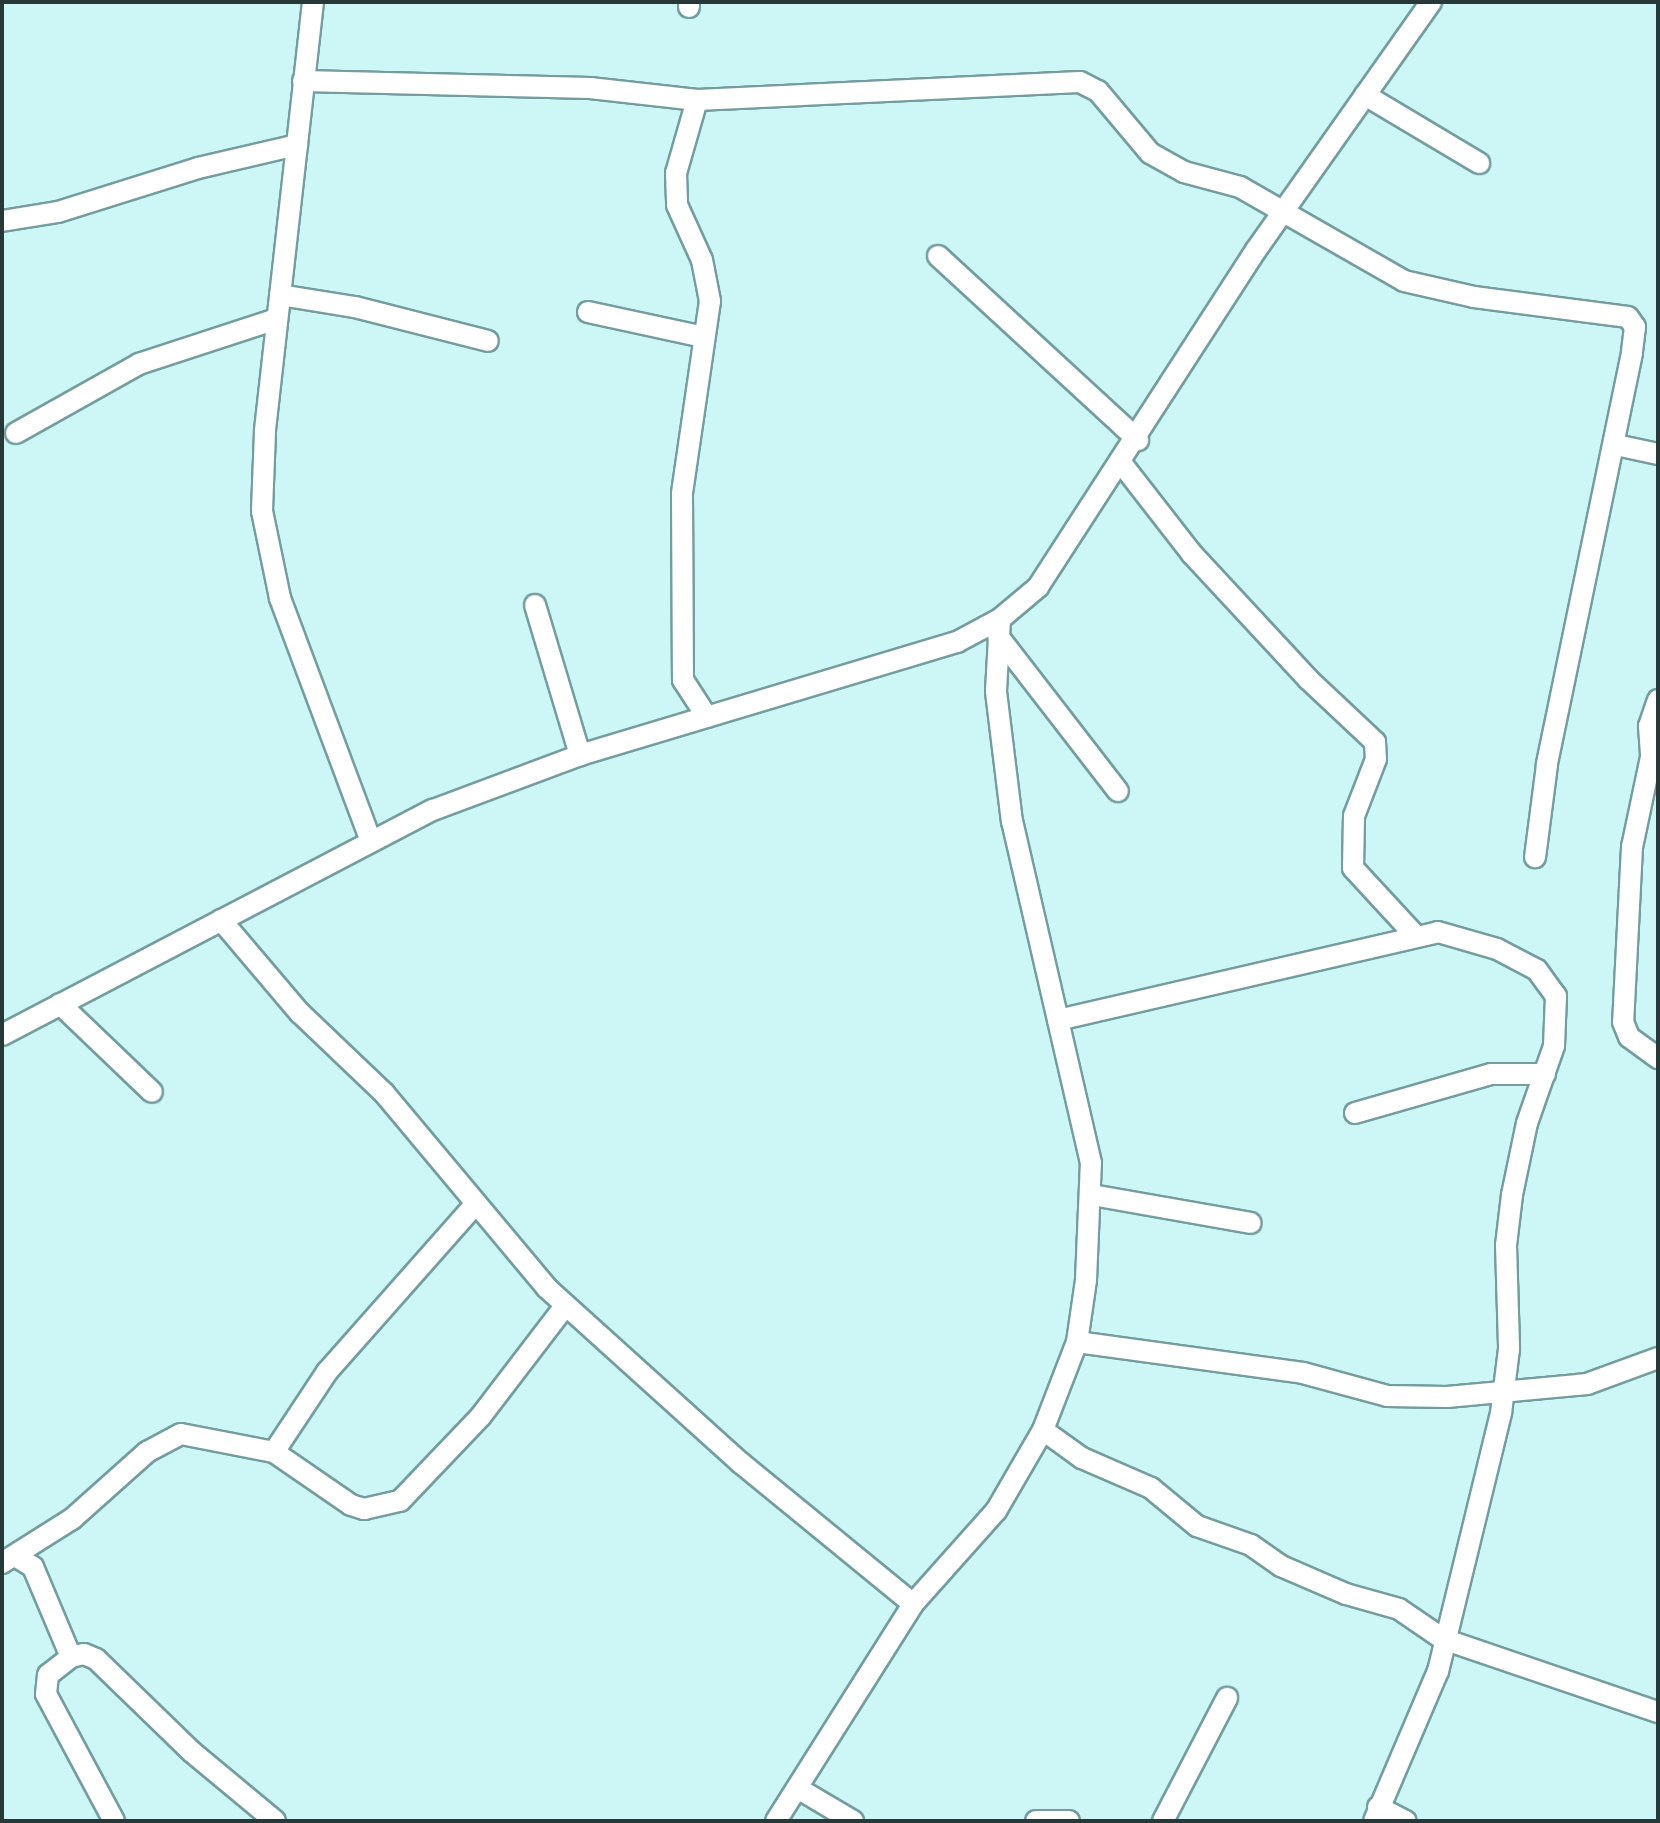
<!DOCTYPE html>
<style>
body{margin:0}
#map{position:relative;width:1660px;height:1823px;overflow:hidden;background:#cdf7f7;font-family:Arial,sans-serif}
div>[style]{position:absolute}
.roads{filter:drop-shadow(2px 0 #759d9d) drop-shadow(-2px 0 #759d9d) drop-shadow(0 2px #759d9d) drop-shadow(0 -2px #759d9d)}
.minor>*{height:20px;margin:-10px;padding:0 10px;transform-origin:10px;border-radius:10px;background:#fff}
span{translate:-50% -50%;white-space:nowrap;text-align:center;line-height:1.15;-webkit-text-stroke:8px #eefefe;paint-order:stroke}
.frame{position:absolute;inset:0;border:4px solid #273838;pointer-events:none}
</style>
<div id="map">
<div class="roads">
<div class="minor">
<i style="left:313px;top:2px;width:433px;rotate:96.4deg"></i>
<i style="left:265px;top:432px;width:79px;rotate:92.2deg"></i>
<i style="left:262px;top:511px;width:89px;rotate:78.3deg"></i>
<i style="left:280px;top:598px;width:259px;rotate:69.5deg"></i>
<i style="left:689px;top:7px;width:5px;rotate:-90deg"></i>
<i style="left:303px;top:81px;width:287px;rotate:1.4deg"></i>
<i style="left:590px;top:88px;width:108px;rotate:6.4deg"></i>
<i style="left:697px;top:100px;width:383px;rotate:-2.7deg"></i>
<i style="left:1080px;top:82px;width:20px;rotate:27deg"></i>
<i style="left:1098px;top:91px;width:81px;rotate:50deg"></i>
<i style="left:1150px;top:153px;width:39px;rotate:29deg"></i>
<i style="left:1184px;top:172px;width:58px;rotate:15deg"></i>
<i style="left:1240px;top:187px;width:189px;rotate:29.8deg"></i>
<i style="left:1404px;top:281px;width:72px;rotate:12.9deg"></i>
<i style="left:1474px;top:297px;width:155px;rotate:7.4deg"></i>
<i style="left:1628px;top:317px;width:12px;rotate:55deg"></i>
<i style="left:1635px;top:327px;width:26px;rotate:97deg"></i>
<i style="left:1632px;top:353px;width:421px;rotate:101.7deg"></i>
<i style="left:1547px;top:765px;width:93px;rotate:97.4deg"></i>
<i style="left:1365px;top:95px;width:133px;rotate:30.8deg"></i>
<i style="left:697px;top:100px;width:76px;rotate:106deg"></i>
<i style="left:676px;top:173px;width:32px;rotate:88deg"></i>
<i style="left:677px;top:205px;width:60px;rotate:65.6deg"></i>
<i style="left:702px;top:260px;width:42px;rotate:79deg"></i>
<i style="left:710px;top:301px;width:195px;rotate:98.3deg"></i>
<i style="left:682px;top:494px;width:186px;rotate:89.7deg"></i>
<i style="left:683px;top:680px;width:44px;rotate:57deg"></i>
<i style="left:2px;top:221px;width:57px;rotate:-9.1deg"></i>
<i style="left:58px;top:212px;width:147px;rotate:-17.4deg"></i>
<i style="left:198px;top:168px;width:102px;rotate:-13.1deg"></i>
<i style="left:938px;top:256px;width:272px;rotate:42.6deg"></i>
<i style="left:280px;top:295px;width:76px;rotate:9.1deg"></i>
<i style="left:355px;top:307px;width:137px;rotate:14.3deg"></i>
<i style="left:588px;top:312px;width:119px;rotate:12.2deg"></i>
<i style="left:16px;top:433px;width:141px;rotate:-29.3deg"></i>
<i style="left:139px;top:364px;width:145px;rotate:-18.1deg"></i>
<i style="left:1616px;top:445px;width:43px;rotate:12.1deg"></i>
<i style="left:1122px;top:464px;width:114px;rotate:52.1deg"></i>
<i style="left:1192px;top:554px;width:171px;rotate:47.1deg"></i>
<i style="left:1308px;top:679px;width:92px;rotate:43.2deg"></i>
<i style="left:1375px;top:742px;width:17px;rotate:87deg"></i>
<i style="left:1376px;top:759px;width:61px;rotate:111.1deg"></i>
<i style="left:1354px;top:816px;width:52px;rotate:91.1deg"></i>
<i style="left:1353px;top:868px;width:90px;rotate:47.3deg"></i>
<i style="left:535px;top:605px;width:157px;rotate:73.3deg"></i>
<i style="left:998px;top:636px;width:196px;rotate:52.3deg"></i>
<i style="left:1658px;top:700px;width:28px;rotate:109deg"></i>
<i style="left:1649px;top:726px;width:31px;rotate:86deg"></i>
<i style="left:1651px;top:757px;width:92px;rotate:101.9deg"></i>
<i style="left:1632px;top:847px;width:175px;rotate:92.9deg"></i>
<i style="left:1623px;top:1022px;width:16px;rotate:68deg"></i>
<i style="left:1629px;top:1037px;width:36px;rotate:36deg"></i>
<i style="left:221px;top:920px;width:122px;rotate:49.7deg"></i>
<i style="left:300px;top:1013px;width:116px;rotate:43.6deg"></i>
<i style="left:384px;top:1093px;width:254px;rotate:50.1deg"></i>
<i style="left:547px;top:1288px;width:261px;rotate:42.1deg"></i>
<i style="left:741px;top:1463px;width:222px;rotate:39.3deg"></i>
<i style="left:60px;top:1004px;width:127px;rotate:43.7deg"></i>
<i style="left:1058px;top:1020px;width:390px;rotate:-13deg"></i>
<i style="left:1438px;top:932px;width:61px;rotate:16.1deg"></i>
<i style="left:1497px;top:949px;width:45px;rotate:27.7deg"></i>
<i style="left:1537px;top:970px;width:32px;rotate:54deg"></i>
<i style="left:1556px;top:996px;width:50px;rotate:92.3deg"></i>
<i style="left:1554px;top:1046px;width:82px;rotate:109.3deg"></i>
<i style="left:1527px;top:1123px;width:74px;rotate:101.8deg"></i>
<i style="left:1512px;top:1195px;width:50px;rotate:96.8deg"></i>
<i style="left:1506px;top:1245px;width:104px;rotate:88.3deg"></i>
<i style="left:1509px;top:1349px;width:64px;rotate:97.1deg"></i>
<i style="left:1501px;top:1413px;width:266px;rotate:103.7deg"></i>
<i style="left:1438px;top:1671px;width:163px;rotate:113.1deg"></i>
<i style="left:2px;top:1035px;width:486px;rotate:-27.6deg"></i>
<i style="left:433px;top:810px;width:157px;rotate:-20.5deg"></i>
<i style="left:580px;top:755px;width:394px;rotate:-16.7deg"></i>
<i style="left:957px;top:642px;width:49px;rotate:-28.1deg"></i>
<i style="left:1000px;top:619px;width:50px;rotate:-40.1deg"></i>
<i style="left:1038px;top:587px;width:401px;rotate:-57.1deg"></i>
<i style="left:1256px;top:250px;width:304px;rotate:-54.8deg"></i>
<i style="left:1355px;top:1113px;width:141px;rotate:-16deg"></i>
<i style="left:1491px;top:1074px;width:54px"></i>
<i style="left:1092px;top:1195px;width:161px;rotate:10deg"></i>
<i style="left:1077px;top:1342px;width:228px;rotate:7.8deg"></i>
<i style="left:1303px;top:1373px;width:87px;rotate:15.3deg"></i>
<i style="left:1387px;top:1396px;width:60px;rotate:1deg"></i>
<i style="left:1447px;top:1397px;width:141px;rotate:-5.3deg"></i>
<i style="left:1587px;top:1384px;width:76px;rotate:-20.1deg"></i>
<i style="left:1043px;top:1430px;width:48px;rotate:35.7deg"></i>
<i style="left:1082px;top:1458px;width:75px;rotate:23.5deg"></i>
<i style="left:1151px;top:1488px;width:60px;rotate:39.6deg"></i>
<i style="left:1197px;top:1526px;width:57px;rotate:19.4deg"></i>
<i style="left:1251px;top:1545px;width:37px;rotate:35deg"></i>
<i style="left:1281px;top:1566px;width:71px;rotate:23.3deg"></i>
<i style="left:1346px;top:1594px;width:55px;rotate:15.8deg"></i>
<i style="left:1399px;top:1609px;width:53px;rotate:34.3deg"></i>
<i style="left:1443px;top:1639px;width:227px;rotate:18.8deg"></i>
<i style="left:274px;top:1452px;width:96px;rotate:-56.5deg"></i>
<i style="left:327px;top:1372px;width:222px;rotate:-48.5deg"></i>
<i style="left:15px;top:1556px;width:21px;rotate:31deg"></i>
<i style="left:33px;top:1567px;width:98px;rotate:67.1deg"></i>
<i style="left:2px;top:1563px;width:83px;rotate:-32.2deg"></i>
<i style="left:72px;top:1519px;width:101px;rotate:-41.8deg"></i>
<i style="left:147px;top:1452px;width:38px;rotate:-28deg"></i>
<i style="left:181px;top:1434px;width:95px;rotate:11deg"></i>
<i style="left:274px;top:1452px;width:93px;rotate:34.5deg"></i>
<i style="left:351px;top:1505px;width:14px;rotate:17deg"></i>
<i style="left:364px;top:1509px;width:37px;rotate:-13deg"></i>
<i style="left:400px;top:1501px;width:117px;rotate:-46.4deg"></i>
<i style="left:481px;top:1416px;width:138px;rotate:-52.6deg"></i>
<i style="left:799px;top:1789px;width:63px;rotate:30.7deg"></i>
<i style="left:1378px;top:1807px;width:31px;rotate:27deg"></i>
<i style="left:114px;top:1821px;width:144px;rotate:-118.2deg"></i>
<i style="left:46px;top:1694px;width:19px;rotate:-84deg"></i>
<i style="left:48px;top:1675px;width:29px;rotate:-38deg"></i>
<i style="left:71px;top:1657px;width:13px;rotate:-13deg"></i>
<i style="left:84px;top:1654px;width:13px;rotate:23deg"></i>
<i style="left:96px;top:1659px;width:134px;rotate:44.1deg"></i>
<i style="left:192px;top:1752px;width:108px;rotate:39.7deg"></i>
<i style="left:776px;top:1821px;width:257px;rotate:-57.7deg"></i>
<i style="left:913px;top:1604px;width:125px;rotate:-48.3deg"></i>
<i style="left:996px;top:1511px;width:94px;rotate:-59.9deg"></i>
<i style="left:1043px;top:1430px;width:94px;rotate:-68.9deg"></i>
<i style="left:1077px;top:1342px;width:63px;rotate:-81.7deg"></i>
<i style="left:1086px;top:1280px;width:117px;rotate:-87.6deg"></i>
<i style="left:1091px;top:1163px;width:350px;rotate:-103deg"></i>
<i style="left:1012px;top:822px;width:132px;rotate:-97deg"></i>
<i style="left:996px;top:691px;width:72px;rotate:-86.8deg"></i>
<i style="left:1036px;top:1821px;width:33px"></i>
<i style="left:1163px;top:1821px;width:139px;rotate:-62.5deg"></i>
</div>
</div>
<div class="frame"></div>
</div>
